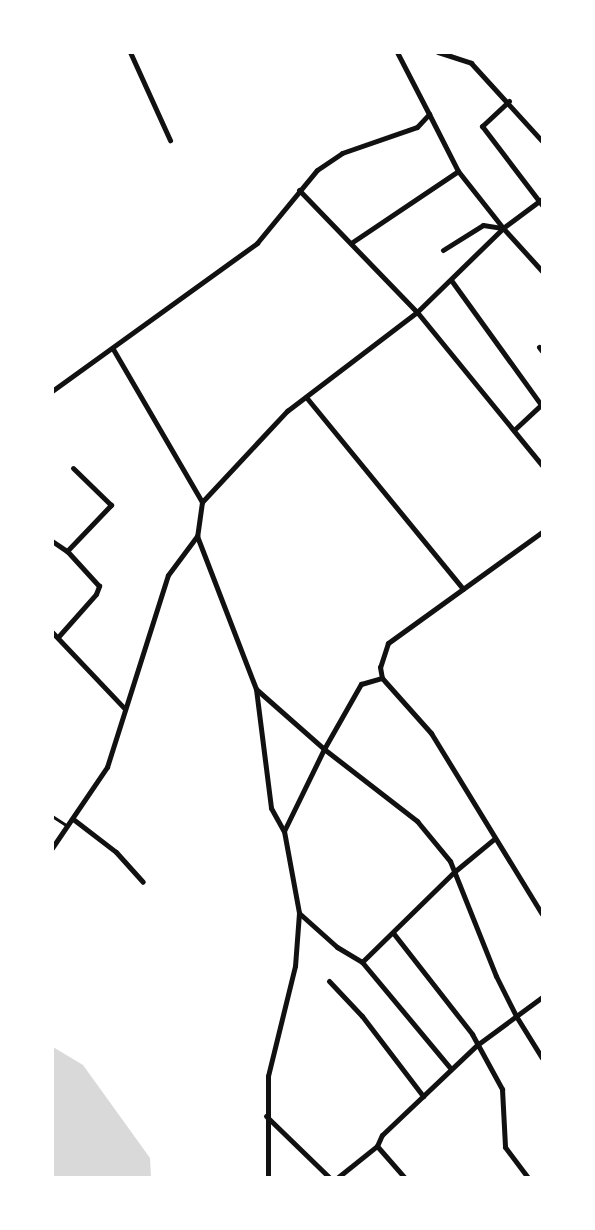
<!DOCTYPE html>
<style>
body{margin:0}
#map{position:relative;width:595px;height:1230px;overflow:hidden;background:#fff;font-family:Raleway,sans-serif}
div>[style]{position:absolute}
.water>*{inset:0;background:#d9d9d9}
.service>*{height:3px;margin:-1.5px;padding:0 1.5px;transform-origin:1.5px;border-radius:1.5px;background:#111}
.minor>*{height:5px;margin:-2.5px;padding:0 2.5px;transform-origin:2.5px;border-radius:2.5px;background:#111}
span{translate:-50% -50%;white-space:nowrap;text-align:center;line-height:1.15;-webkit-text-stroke:4.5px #fff;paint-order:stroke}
.frame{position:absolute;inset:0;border:54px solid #fff;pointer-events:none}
</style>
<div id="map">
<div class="water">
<i style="clip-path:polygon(53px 1047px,83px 1065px,150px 1158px,151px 1177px,53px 1177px)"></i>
</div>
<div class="service">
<i style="left:52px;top:816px;width:17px;rotate:33deg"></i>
</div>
<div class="minor">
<i style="left:130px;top:52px;width:97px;rotate:65.6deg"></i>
<i style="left:438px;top:52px;width:35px;rotate:18deg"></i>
<i style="left:471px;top:63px;width:105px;rotate:47.7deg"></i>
<i style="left:509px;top:101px;width:37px;rotate:137deg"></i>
<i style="left:482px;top:126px;width:99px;rotate:52.8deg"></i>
<i style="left:429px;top:114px;width:64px;rotate:63deg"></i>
<i style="left:458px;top:171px;width:73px;rotate:51.7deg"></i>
<i style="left:299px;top:190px;width:170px;rotate:46deg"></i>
<i style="left:417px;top:312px;width:198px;rotate:50.8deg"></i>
<i style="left:351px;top:243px;width:129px;rotate:-33.9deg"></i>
<i style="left:443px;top:250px;width:47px;rotate:-32deg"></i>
<i style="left:483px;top:225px;width:20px;rotate:9deg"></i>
<i style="left:503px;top:228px;width:58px;rotate:47.8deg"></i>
<i style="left:451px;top:280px;width:154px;rotate:54.2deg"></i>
<i style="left:539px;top:347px;width:5px;rotate:53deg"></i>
<i style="left:113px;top:349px;width:177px;rotate:59.8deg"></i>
<i style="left:202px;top:502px;width:34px;rotate:98deg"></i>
<i style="left:197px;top:536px;width:164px;rotate:68.9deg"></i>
<i style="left:256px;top:689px;width:120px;rotate:82.8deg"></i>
<i style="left:271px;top:808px;width:26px;rotate:61deg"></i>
<i style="left:284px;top:831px;width:83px;rotate:79.6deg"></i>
<i style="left:299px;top:913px;width:53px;rotate:94.3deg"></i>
<i style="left:295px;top:966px;width:113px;rotate:103.8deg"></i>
<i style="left:268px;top:1076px;width:102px;rotate:90deg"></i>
<i style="left:52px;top:391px;width:253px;rotate:-35.8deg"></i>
<i style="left:257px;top:243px;width:94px;rotate:-50.6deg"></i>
<i style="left:317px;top:170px;width:30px;rotate:-34deg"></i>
<i style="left:342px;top:153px;width:79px;rotate:-19.1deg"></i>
<i style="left:417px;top:127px;width:18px;rotate:-47deg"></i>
<i style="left:429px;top:114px;width:70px;rotate:-117.3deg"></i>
<i style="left:306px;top:397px;width:248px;rotate:50.7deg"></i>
<i style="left:514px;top:430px;width:38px;rotate:-43deg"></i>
<i style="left:202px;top:502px;width:125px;rotate:-47deg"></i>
<i style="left:287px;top:411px;width:163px;rotate:-37.3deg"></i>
<i style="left:417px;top:312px;width:120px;rotate:-44.3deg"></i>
<i style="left:503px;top:228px;width:49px;rotate:-36.6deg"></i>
<i style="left:542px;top:532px;width:190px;rotate:144.2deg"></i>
<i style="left:388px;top:643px;width:25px;rotate:108deg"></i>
<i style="left:380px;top:667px;width:11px;rotate:80deg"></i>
<i style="left:382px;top:678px;width:74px;rotate:48.3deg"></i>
<i style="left:431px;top:733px;width:212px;rotate:58.5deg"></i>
<i style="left:52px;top:541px;width:18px;rotate:34deg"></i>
<i style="left:67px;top:551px;width:64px;rotate:-46.3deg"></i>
<i style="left:111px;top:505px;width:53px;rotate:-135.8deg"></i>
<i style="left:52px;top:632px;width:106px;rotate:46.5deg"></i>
<i style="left:58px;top:637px;width:57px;rotate:-48.5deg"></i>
<i style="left:96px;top:594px;width:9px;rotate:-69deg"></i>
<i style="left:99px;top:586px;width:47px;rotate:-132.4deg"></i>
<i style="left:256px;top:689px;width:91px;rotate:41.4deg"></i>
<i style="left:324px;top:749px;width:118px;rotate:37.7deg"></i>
<i style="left:417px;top:821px;width:52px;rotate:50.5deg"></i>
<i style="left:450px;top:861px;width:124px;rotate:68.2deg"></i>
<i style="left:496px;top:976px;width:45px;rotate:63.4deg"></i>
<i style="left:516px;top:1016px;width:49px;rotate:58.2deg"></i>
<i style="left:73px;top:819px;width:54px;rotate:37.5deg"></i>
<i style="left:116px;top:852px;width:40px;rotate:48deg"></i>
<i style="left:284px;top:831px;width:91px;rotate:-64deg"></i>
<i style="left:324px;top:749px;width:75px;rotate:-60.4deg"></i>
<i style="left:361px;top:684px;width:22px;rotate:-16deg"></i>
<i style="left:52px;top:848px;width:98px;rotate:-55.8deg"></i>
<i style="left:107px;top:767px;width:201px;rotate:-72.4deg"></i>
<i style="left:168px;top:575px;width:49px;rotate:-53.4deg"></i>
<i style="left:299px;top:913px;width:51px;rotate:41.8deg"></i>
<i style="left:337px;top:947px;width:29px;rotate:31deg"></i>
<i style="left:362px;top:962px;width:139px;rotate:50.2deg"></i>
<i style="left:394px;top:934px;width:127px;rotate:52deg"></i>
<i style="left:472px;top:1034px;width:63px;rotate:61.4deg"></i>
<i style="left:502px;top:1089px;width:58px;rotate:87deg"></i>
<i style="left:505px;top:1147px;width:39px;rotate:53deg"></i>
<i style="left:362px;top:962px;width:129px;rotate:-44.4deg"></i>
<i style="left:454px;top:872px;width:52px;rotate:-39.5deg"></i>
<i style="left:329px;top:981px;width:48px;rotate:46.7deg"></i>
<i style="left:362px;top:1016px;width:101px;rotate:52.7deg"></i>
<i style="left:266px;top:1116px;width:89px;rotate:44.1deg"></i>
<i style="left:377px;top:1146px;width:43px;rotate:48.8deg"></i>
<i style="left:337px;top:1178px;width:51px;rotate:-38.7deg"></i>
<i style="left:377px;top:1146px;width:12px;rotate:-66deg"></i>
<i style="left:382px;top:1135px;width:131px;rotate:-43.5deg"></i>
<i style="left:477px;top:1045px;width:81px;rotate:-36.4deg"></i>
</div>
<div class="frame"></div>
</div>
